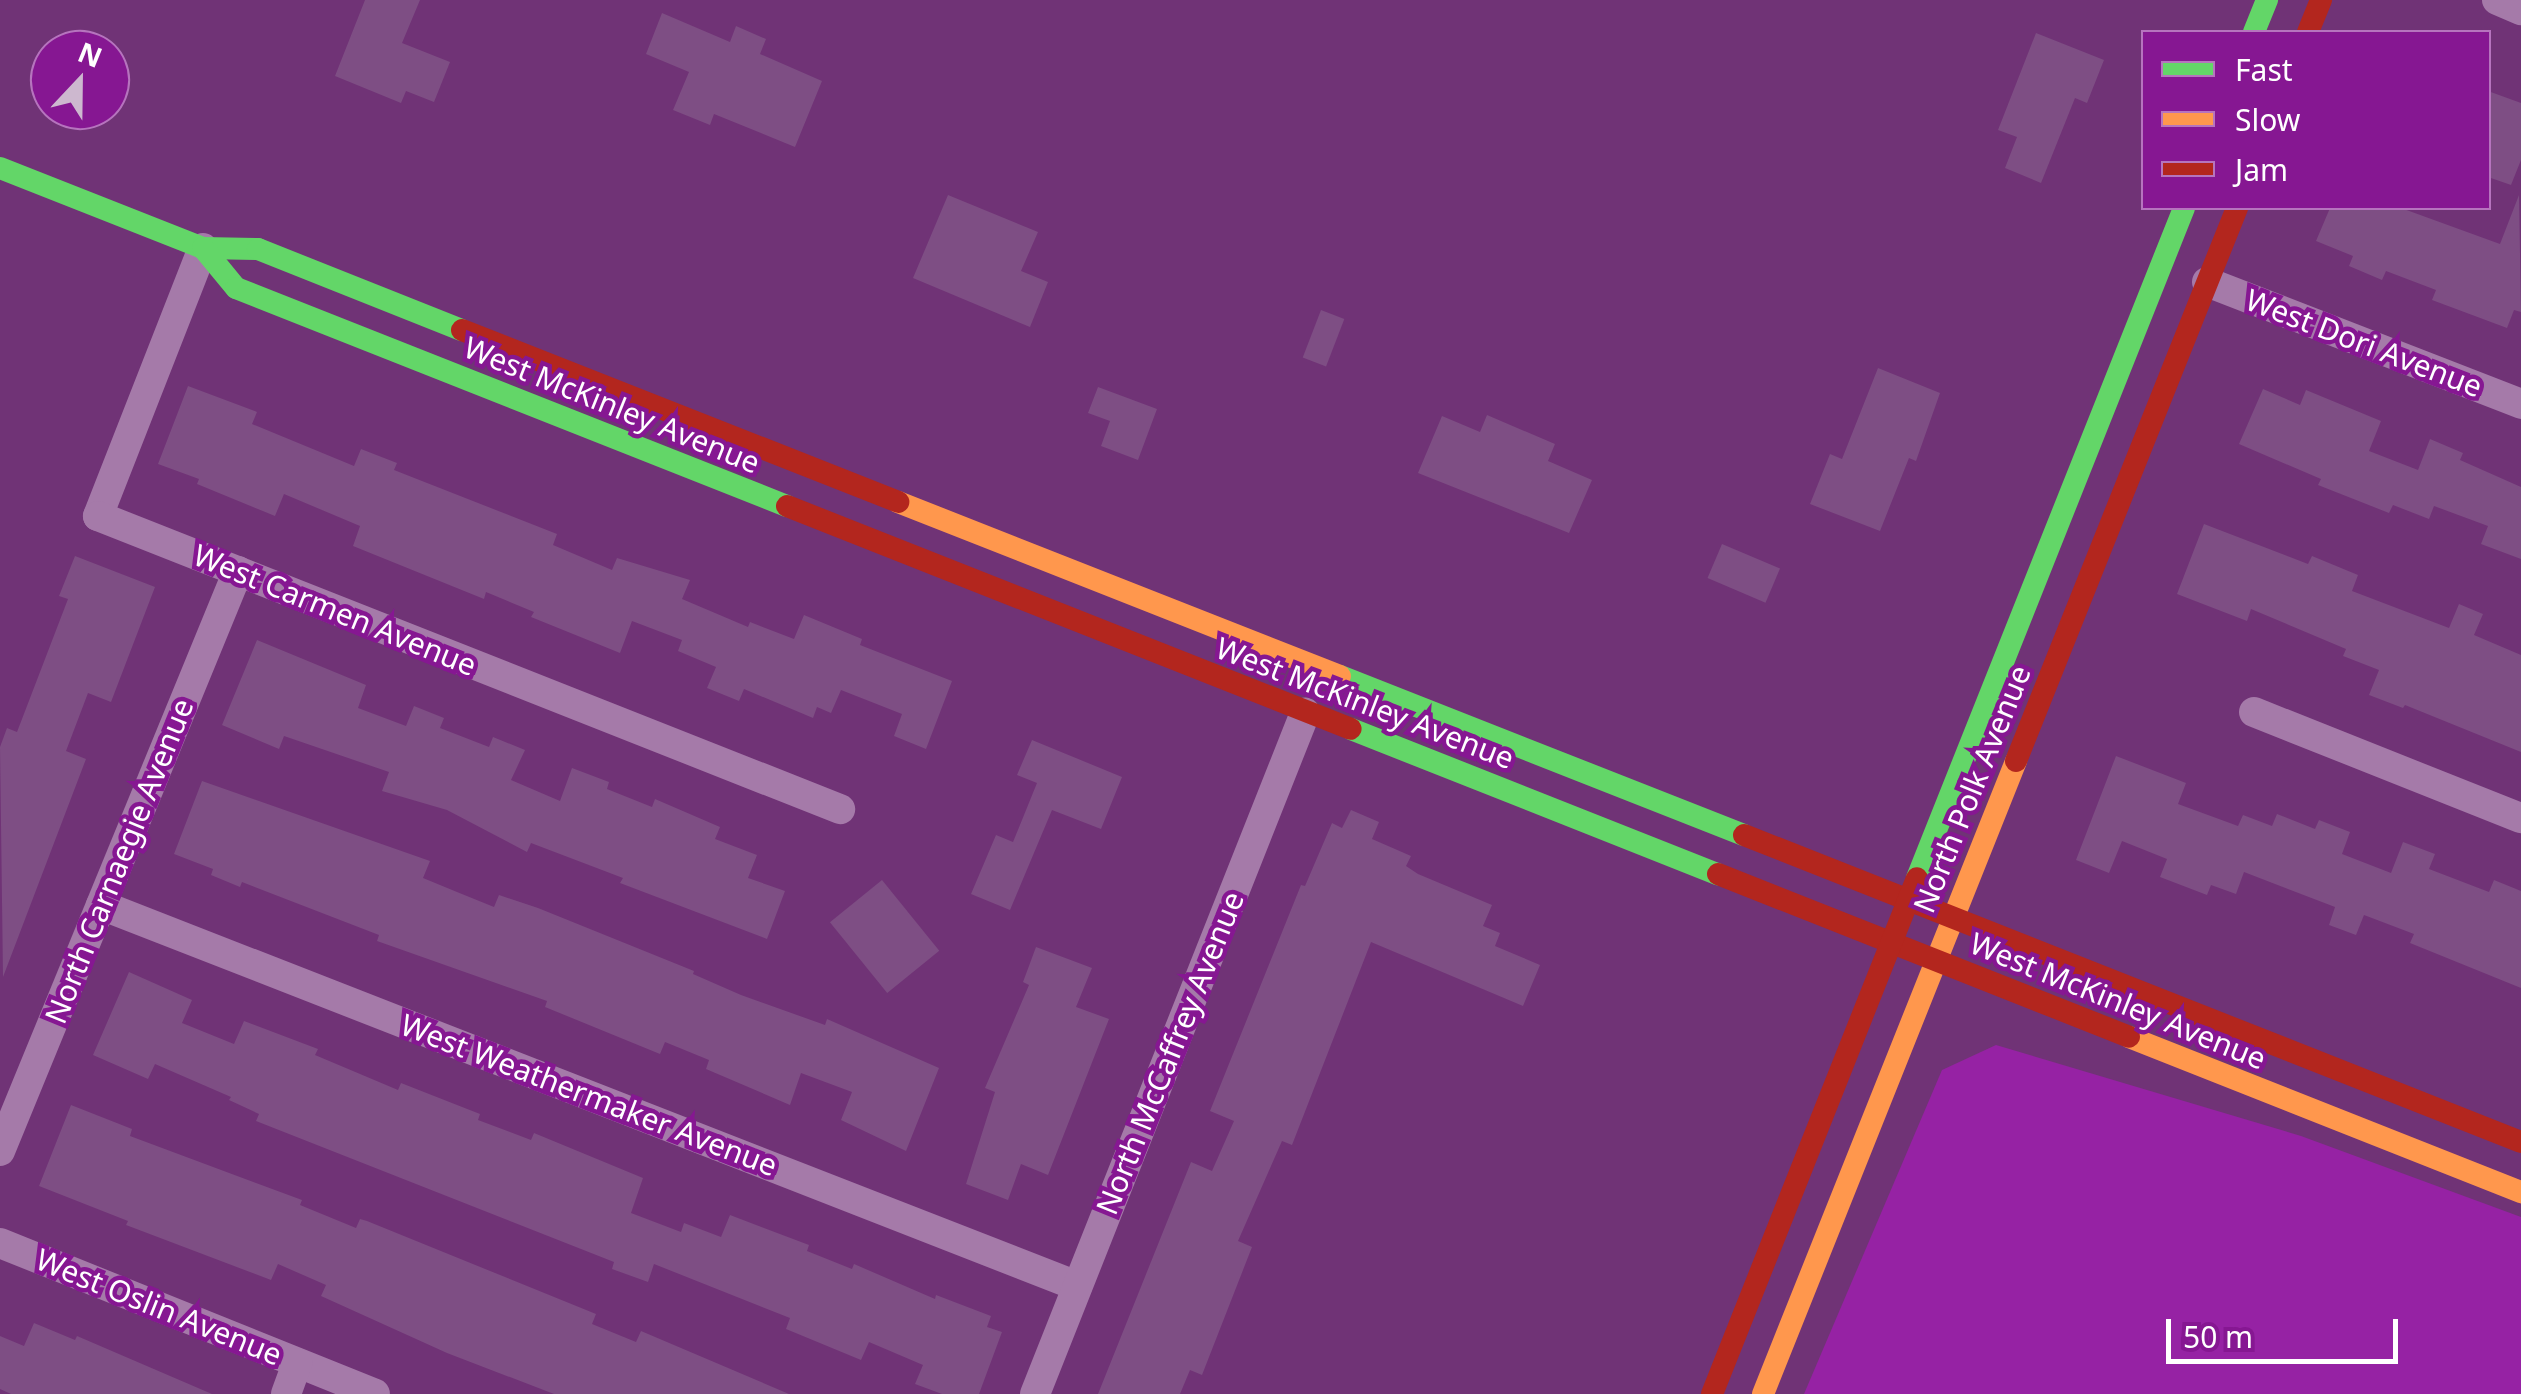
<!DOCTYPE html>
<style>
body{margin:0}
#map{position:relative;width:2521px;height:1394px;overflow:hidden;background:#703376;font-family:"Noto Sans",sans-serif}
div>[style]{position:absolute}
.green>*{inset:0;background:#9622a4}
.building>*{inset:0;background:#7e4e84;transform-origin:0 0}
.street>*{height:30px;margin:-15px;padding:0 15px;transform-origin:15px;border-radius:15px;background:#a57aa9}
.fast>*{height:22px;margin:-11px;padding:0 11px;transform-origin:11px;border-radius:11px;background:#63d668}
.slow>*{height:22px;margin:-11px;padding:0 11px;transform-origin:11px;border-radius:11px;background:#ff974d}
.jam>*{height:22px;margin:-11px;padding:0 11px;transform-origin:11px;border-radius:11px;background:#b3261e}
span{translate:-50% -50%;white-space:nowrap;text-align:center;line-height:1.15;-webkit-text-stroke:9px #861792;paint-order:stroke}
.street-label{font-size:30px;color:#fff}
.legend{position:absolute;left:2141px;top:30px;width:350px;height:180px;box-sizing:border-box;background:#861792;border:2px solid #b674be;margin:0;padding:12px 18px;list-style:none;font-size:30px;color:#fff}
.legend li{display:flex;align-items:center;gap:20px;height:50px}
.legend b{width:50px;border:2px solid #b674be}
.north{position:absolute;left:30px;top:30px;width:100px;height:100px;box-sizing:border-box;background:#861792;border:2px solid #b674be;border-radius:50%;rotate:22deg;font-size:28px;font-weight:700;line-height:40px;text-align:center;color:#fff}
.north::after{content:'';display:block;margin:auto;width:35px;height:45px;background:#cdb8cf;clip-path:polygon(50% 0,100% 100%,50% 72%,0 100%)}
.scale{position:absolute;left:2166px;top:1319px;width:232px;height:45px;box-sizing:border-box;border:5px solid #fff;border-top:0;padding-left:12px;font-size:30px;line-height:35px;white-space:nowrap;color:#fff;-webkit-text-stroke:8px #861792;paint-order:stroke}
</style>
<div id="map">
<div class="green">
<i style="clip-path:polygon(1996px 1045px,2301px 1136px,2521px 1217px,2521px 1394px,1804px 1394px,1942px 1070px)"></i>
</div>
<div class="building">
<i style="clip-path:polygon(365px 0,420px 0,402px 43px,450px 62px,434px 102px,406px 91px,401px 103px,335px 76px)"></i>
<i style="clip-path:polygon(662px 13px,730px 42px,736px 26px,766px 39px,760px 54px,822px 81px,795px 147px,714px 114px,710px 125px,673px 110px,689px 72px,646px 54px)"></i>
<i style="clip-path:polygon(2036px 33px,2104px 60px,2087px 103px,2075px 98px,2041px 183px,2005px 168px,2017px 137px,1998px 130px)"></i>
<i style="clip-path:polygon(2488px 91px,2521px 103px,2521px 160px,2511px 185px,2488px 177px)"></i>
<i style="clip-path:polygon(948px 195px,1038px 232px,1021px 271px,1048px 282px,1030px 327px,913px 278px)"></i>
<i style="clip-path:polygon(2519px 195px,2521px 312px,2514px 310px,2507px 328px,2432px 300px,2436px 290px,2386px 271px,2382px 280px,2349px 266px,2353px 256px,2316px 241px,2330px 208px,2401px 208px,2500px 244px)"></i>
<i style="left:1321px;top:310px;width:25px;height:51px;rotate:21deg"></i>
<i style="clip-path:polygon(1878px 368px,1940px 393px,1916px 461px,1909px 458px,1880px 531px,1810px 504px,1830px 454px,1842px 459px)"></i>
<i style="clip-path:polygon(188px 386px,257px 412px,252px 424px,354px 466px,361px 449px,397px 463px,394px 470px,557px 534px,553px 545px,612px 570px,617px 558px,690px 580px,682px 599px,748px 627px,750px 622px,794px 639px,804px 615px,862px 639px,860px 645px,952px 681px,926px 749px,894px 736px,902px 714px,841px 690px,831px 713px,817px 707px,813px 718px,744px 689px,739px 701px,707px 688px,716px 667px,678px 651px,682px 640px,632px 621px,620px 653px,531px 617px,534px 612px,486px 592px,484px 599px,353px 546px,360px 526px,284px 494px,275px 516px,197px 484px,199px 479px,158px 464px)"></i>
<i style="clip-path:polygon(1098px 387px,1157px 409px,1138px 460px,1101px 446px,1110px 421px,1088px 413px)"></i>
<i style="clip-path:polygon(2263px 389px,2300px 405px,2306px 390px,2381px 421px,2369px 451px,2418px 470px,2430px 439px,2463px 453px,2460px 460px,2521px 487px,2521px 559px,2481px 544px,2488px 526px,2434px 506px,2429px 519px,2393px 505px,2389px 513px,2318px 485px,2321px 479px,2239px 444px)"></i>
<i style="clip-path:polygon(1487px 415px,1555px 444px,1548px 461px,1592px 480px,1569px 533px,1418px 473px,1442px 416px,1480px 432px)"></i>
<i style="clip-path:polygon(2204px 524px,2308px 564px,2312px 556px,2358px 575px,2352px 591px,2449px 628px,2459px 604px,2483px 614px,2474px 635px,2521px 655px,2521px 752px,2405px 705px,2403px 708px,2369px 695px,2379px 670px,2343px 656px,2346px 649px,2251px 609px,2247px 621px,2177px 594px)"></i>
<i style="left:1722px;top:544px;width:63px;height:37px;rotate:23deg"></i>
<i style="clip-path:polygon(75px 556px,155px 587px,111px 702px,88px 693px,66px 751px,86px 759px,3px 977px,0 747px,7px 728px,17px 732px,68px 599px,59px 596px)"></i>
<i style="clip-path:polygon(257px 640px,366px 685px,358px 708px,406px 726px,414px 706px,444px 718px,440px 728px,489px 747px,493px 737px,525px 750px,511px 780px,560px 801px,572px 768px,609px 782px,607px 789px,652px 807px,655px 799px,720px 827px,715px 839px,757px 855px,748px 878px,785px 891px,767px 939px,620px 883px,623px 878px,531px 843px,527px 852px,447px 810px,382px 791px,389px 772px,284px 736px,279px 749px,222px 725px)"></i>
<i style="clip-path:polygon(1032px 740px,1122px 777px,1101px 829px,1052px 810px,1010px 910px,971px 894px,996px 835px,1013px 842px,1037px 783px,1017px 775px)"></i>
<i style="clip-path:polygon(2116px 756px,2186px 783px,2178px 804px,2238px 826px,2243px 815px,2272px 826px,2277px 814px,2315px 829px,2319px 820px,2350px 832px,2342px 854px,2391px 873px,2403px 842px,2435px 854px,2429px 869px,2489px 892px,2494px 880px,2521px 891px,2521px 988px,2410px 943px,2414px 934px,2364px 915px,2356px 935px,2329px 925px,2335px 907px,2244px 872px,2236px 894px,2211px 885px,2207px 895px,2160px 877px,2167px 859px,2122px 841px,2109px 873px,2076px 860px)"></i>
<i style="clip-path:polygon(202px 781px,430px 861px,423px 878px,457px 892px,494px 907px,499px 895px,538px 908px,694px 971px,693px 974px,741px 995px,825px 1025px,827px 1019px,939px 1068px,906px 1151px,841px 1120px,852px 1092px,801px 1073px,790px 1105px,706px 1069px,709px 1060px,665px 1042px,660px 1054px,545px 1007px,547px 1001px,377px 941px,379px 935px,242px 882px,240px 887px,211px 875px,213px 869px,174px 854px)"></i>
<i style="clip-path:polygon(1351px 810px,1379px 822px,1372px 839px,1411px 856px,1406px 866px,1418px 874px,1492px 905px,1483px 926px,1500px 933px,1495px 946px,1540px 965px,1523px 1006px,1371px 942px,1292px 1145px,1282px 1141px,1238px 1241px,1252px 1247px,1202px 1375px,1190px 1370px,1180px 1394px,1098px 1394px,1191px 1162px,1212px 1171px,1234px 1121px,1210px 1111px,1301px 885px,1305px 886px,1332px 823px,1342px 828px)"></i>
<i style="left:882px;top:880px;width:91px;height:67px;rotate:51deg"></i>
<i style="clip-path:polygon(1036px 947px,1092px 968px,1076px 1007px,1109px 1019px,1048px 1175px,1021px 1164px,1008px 1200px,966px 1184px,995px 1092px,985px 1088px,1029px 985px,1023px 982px)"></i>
<i style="clip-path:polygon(129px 972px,192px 1000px,182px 1023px,234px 1044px,244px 1021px,318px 1049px,315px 1055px,398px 1090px,401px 1083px,480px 1114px,478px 1120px,531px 1140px,534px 1133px,643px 1178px,631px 1213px,681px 1232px,684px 1223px,721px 1237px,730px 1215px,809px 1245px,807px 1251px,852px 1269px,854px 1264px,935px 1299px,936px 1295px,991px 1316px,987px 1327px,1002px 1332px,979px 1394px,942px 1394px,915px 1384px,923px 1365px,869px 1342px,861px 1360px,786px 1329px,790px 1318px,654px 1264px,648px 1282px,612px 1269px,614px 1262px,256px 1121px,259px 1114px,229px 1100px,231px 1097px,155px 1064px,148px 1079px,93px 1055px)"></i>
<i style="clip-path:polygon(71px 1105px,132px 1129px,130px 1136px,302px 1200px,300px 1205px,356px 1228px,360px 1219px,367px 1221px,596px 1314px,592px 1324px,636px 1342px,641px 1331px,789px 1394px,554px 1394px,447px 1353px,321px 1296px,326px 1285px,278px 1264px,271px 1280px,126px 1225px,128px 1221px,39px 1186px)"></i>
<i style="clip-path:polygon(34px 1323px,75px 1340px,77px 1336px,212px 1394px,11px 1394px,0 1389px,0 1336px,24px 1346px)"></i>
</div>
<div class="street">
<i style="left:2497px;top:0;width:26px;rotate:23deg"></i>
<i style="left:203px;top:248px;width:288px;rotate:111.4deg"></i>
<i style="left:98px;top:516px;width:798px;rotate:21.55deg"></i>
<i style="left:2207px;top:282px;width:337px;rotate:21.2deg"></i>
<i style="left:2254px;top:712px;width:287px;rotate:21.7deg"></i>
<i style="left:101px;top:905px;width:1048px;rotate:21.32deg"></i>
<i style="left:0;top:1151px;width:627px;rotate:-67.69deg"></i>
<i style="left:0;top:1243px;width:404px;rotate:21.9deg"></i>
<i style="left:286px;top:1394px;width:33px;rotate:-70deg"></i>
<i style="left:1035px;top:1394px;width:733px;rotate:-68.37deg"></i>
</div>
<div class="fast">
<i style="left:2254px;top:32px;width:35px;rotate:-68deg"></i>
<i style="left:0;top:168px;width:218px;rotate:21.5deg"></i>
<i style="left:203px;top:248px;width:55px;rotate:1deg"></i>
<i style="left:258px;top:249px;width:219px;rotate:21.7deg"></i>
<i style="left:203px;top:248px;width:52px;rotate:50.5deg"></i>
<i style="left:236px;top:288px;width:593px;rotate:21.59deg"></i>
<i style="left:1340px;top:676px;width:434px;rotate:21.5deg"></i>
<i style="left:1351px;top:729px;width:395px;rotate:21.6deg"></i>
<i style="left:1917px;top:878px;width:721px;rotate:-68.27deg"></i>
</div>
<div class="slow">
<i style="left:898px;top:502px;width:475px;rotate:21.5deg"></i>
<i style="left:2129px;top:1037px;width:422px;rotate:21.6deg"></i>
<i style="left:1763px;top:1394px;width:682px;rotate:-68.21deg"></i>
</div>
<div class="jam">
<i style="left:2308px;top:32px;width:35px;rotate:-68deg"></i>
<i style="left:462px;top:330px;width:469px;rotate:21.5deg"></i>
<i style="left:787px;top:506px;width:606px;rotate:21.57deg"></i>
<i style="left:2016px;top:761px;width:596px;rotate:-68.22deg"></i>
<i style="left:1744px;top:835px;width:835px;rotate:21.56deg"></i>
<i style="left:1718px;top:874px;width:442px;rotate:21.6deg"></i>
<i style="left:1712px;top:1394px;width:555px;rotate:-68.33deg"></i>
</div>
<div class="street-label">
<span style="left:2364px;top:343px;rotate:21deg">West Dori Avenue</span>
<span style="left:612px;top:405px;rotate:22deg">West McKinley Avenue</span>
<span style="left:335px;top:610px;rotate:22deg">West Carmen Avenue</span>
<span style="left:1365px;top:703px;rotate:21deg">West McKinley Avenue</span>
<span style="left:1972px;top:789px;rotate:-68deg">North Polk Avenue</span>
<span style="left:119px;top:861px;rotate:-68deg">North Carnaegie Avenue</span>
<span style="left:2118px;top:1001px;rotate:22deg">West McKinley Avenue</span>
<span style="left:1170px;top:1053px;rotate:-68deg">North McCaffrey Avenue</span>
<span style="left:589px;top:1095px;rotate:21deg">West Weathermaker Avenue</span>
<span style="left:159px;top:1307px;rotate:22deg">West Oslin Avenue</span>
</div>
<ul class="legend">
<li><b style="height:12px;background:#63d668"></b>Fast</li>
<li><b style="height:12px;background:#ff974d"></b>Slow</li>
<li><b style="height:12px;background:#b3261e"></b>Jam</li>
</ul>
<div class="north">N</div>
<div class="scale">50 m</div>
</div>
